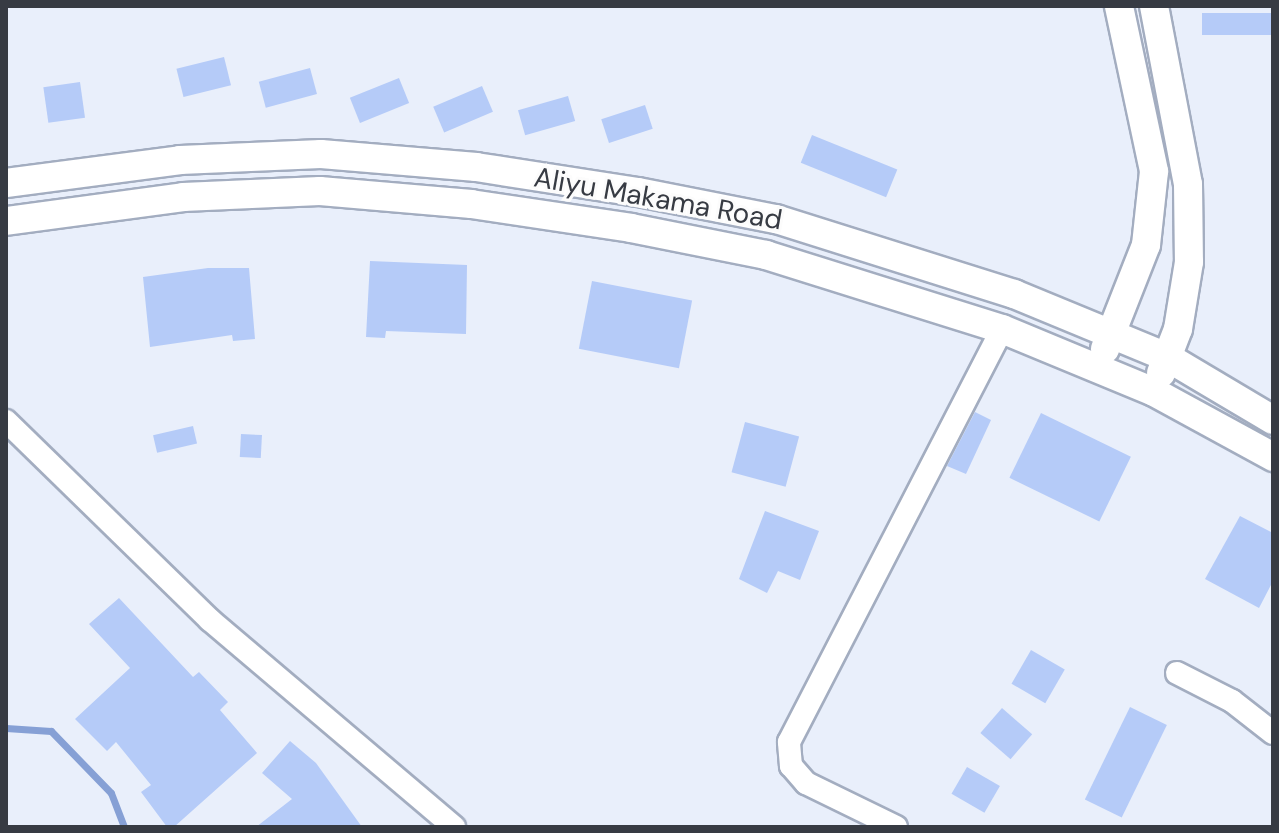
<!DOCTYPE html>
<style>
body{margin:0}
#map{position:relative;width:1279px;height:833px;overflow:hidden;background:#e9effb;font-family:"DM Sans",sans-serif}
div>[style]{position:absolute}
.stream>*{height:7px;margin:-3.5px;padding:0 3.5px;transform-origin:3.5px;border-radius:3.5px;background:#86a0d5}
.building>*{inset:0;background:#b5cbf8;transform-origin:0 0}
.roads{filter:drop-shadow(2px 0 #a3adc0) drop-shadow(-2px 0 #a3adc0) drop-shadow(0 2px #a3adc0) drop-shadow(0 -2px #a3adc0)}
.minor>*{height:22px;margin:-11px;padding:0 11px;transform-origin:11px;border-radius:11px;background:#fff}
.tertiary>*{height:28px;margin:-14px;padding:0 14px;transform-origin:14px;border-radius:14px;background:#fff}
span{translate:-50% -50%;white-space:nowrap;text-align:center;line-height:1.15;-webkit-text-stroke:6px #fcfcfc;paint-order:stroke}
.street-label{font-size:28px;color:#373b43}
.frame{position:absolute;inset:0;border:8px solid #373b43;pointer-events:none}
</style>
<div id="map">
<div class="stream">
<i style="left:6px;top:728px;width:45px;rotate:3.8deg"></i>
<i style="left:51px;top:731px;width:86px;rotate:45.9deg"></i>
<i style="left:111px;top:793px;width:36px;rotate:69deg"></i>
</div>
<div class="building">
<i style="left:1202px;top:13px;width:71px;height:22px"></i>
<i style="left:224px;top:57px;width:29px;height:49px;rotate:76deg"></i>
<i style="left:310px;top:68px;width:27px;height:53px;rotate:75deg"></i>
<i style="left:399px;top:78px;width:27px;height:53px;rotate:68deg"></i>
<i style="left:80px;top:82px;width:36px;height:37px;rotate:82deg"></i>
<i style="left:482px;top:86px;width:28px;height:53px;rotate:67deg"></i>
<i style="left:568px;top:96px;width:26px;height:52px;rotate:74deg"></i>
<i style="left:645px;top:105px;width:25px;height:46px;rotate:72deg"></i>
<i style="left:812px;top:135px;width:92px;height:30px;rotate:22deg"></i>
<i style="clip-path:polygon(370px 261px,467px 265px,466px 334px,386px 331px,385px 338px,366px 337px)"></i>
<i style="clip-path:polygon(208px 268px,249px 268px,255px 339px,233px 341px,232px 335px,150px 347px,143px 277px)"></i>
<i style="left:592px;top:281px;width:102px;height:69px;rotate:11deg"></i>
<i style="clip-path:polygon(975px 412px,991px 420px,966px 474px,947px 466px)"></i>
<i style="left:1041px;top:413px;width:100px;height:72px;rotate:26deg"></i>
<i style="left:745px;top:422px;width:56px;height:52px;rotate:15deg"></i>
<i style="left:193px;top:426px;width:18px;height:41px;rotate:77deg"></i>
<i style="left:241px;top:434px;width:21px;height:23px;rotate:3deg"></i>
<i style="clip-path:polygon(765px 511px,819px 531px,800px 580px,778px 571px,767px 593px,739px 579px)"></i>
<i style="clip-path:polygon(1240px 516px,1273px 533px,1273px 581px,1259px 608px,1205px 579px)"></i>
<i style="clip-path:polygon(119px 598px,193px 677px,199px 672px,228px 702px,220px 710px,257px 753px,174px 827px,167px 827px,141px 792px,151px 785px,116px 742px,107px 751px,75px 719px,130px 668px,89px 624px)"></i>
<i style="left:1031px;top:650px;width:39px;height:39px;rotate:30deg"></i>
<i style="left:1130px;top:707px;width:41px;height:103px;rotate:26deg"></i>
<i style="left:1002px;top:708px;width:40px;height:33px;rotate:41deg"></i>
<i style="clip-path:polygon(290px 741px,316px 763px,362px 827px,256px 827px,292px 799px,262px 773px)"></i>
<i style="left:967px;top:767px;width:38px;height:31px;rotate:30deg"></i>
</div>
<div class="roads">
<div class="minor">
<i style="left:6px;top:421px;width:285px;rotate:44.3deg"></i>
<i style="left:210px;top:620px;width:320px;rotate:40.3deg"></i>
<i style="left:1177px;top:673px;width:62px;rotate:27deg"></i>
<i style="left:1232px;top:701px;width:52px;rotate:38deg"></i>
<i style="left:896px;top:827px;width:100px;rotate:-153.9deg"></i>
<i style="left:806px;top:783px;width:23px;rotate:-131deg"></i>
<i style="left:791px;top:766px;width:24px;rotate:-95deg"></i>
<i style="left:789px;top:742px;width:465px;rotate:-62.7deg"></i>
</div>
<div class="tertiary">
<i style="left:1154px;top:6px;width:181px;rotate:79.2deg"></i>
<i style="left:1188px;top:184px;width:78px;rotate:89.3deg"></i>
<i style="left:1189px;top:262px;width:68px;rotate:99.3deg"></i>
<i style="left:1178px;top:329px;width:47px;rotate:111.1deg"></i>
<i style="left:6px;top:183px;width:176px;rotate:-7.5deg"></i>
<i style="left:180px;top:160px;width:141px;rotate:-2.4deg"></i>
<i style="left:321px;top:154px;width:156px;rotate:4.8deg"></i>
<i style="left:476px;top:167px;width:164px;rotate:8.8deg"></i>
<i style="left:638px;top:192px;width:141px;rotate:11.1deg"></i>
<i style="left:776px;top:219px;width:250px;rotate:17.5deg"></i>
<i style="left:1014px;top:294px;width:165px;rotate:22.4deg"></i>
<i style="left:1167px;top:357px;width:123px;rotate:30.7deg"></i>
<i style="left:6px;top:221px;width:179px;rotate:-7.7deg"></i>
<i style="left:183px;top:197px;width:137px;rotate:-2.5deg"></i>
<i style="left:320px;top:191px;width:152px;rotate:4.9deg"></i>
<i style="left:471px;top:204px;width:162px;rotate:8.5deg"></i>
<i style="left:631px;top:228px;width:138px;rotate:11.3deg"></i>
<i style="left:766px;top:255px;width:247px;rotate:17.4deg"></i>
<i style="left:1002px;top:329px;width:165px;rotate:22.5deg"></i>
<i style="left:1154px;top:392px;width:136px;rotate:28.6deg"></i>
<i style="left:1105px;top:349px;width:112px;rotate:-68.5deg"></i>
<i style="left:1146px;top:245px;width:74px;rotate:-83.8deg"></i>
<i style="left:1154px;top:171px;width:169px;rotate:-102deg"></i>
</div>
</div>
<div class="street-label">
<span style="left:658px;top:199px;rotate:10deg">Aliyu Makama Road</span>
</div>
<div class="frame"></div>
</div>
